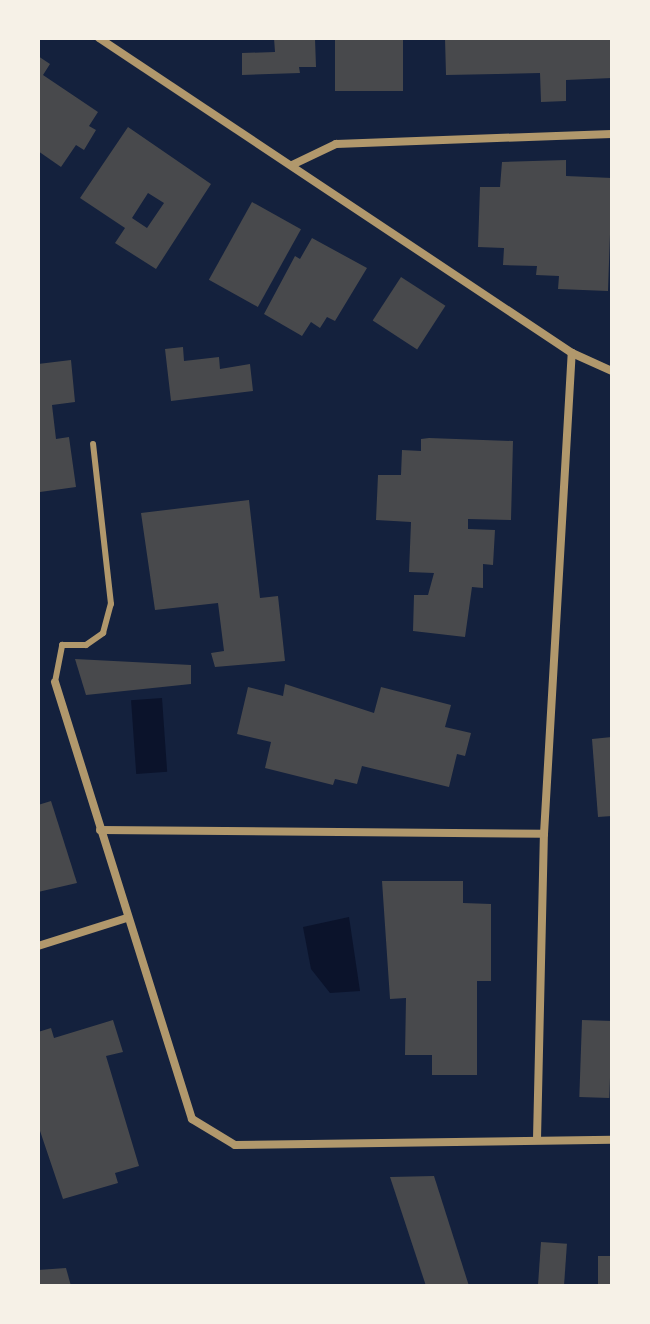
<!DOCTYPE html>
<style>
body{margin:0}
#map{position:relative;width:650px;height:1324px;overflow:hidden;background:#14213d;font-family:Overpass,sans-serif}
div>[style]{position:absolute}
.water>*{inset:0;background:#0b132b;transform-origin:0 0}
.building>*{inset:0;background:#48494c;transform-origin:0 0}
.service>*{height:6px;margin:-3px;padding:0 3px;transform-origin:3px;border-radius:3px;background:#b1986c}
.minor>*{height:8px;margin:-4px;padding:0 4px;transform-origin:4px;border-radius:4px;background:#b1986c}
span{translate:-50% -50%;white-space:nowrap;text-align:center;line-height:1.15;-webkit-text-stroke:6px #f6f1e7;paint-order:stroke}
.frame{position:absolute;inset:0;border:40px solid #f6f1e7;pointer-events:none}
</style>
<div id="map">
<div class="water">
<i style="left:162px;top:698px;width:74px;height:31px;rotate:86deg"></i>
<i style="clip-path:polygon(349px 917px,360px 991px,330px 993px,311px 969px,303px 927px)"></i>
</div>
<div class="building">
<i style="clip-path:polygon(274px 38px,315px 38px,316px 67px,299px 67px,300px 73px,242px 75px,242px 53px,275px 52px)"></i>
<i style="left:335px;top:38px;width:68px;height:53px"></i>
<i style="clip-path:polygon(445px 38px,612px 38px,612px 78px,566px 80px,566px 101px,541px 102px,540px 73px,446px 75px)"></i>
<i style="clip-path:polygon(38px 56px,50px 64px,43px 75px,98px 112px,89px 126px,96px 130px,84px 150px,76px 145px,61px 167px,38px 151px)"></i>
<i style="clip-path:polygon(evenodd,128px 127px,211px 184px,156px 269px,115px 243px,125px 228px,80px 198px,128px 127px,148px 193px,164px 203px,147px 228px,132px 218px,148px 193px)"></i>
<i style="clip-path:polygon(566px 160px,566px 176px,612px 178px,608px 291px,558px 289px,559px 276px,536px 275px,537px 266px,503px 265px,504px 248px,478px 247px,480px 187px,500px 187px,502px 162px)"></i>
<i style="left:252px;top:202px;width:56px;height:89px;rotate:29deg"></i>
<i style="clip-path:polygon(312px 238px,367px 268px,335px 321px,327px 317px,320px 328px,311px 322px,302px 336px,264px 314px,295px 256px,300px 259px)"></i>
<i style="left:401px;top:277px;width:53px;height:52px;rotate:33deg"></i>
<i style="clip-path:polygon(183px 347px,184px 361px,219px 357px,220px 369px,250px 364px,253px 391px,171px 401px,165px 349px)"></i>
<i style="clip-path:polygon(71px 360px,75px 402px,52px 405px,56px 439px,69px 437px,76px 487px,40px 492px,38px 364px)"></i>
<i style="clip-path:polygon(429px 438px,513px 441px,511px 520px,468px 519px,468px 529px,495px 530px,493px 565px,483px 564px,483px 588px,472px 587px,465px 637px,413px 631px,414px 595px,428px 595px,434px 573px,409px 572px,411px 522px,376px 520px,378px 475px,401px 475px,402px 450px,421px 451px,421px 439px)"></i>
<i style="clip-path:polygon(249px 500px,260px 598px,278px 596px,285px 661px,215px 667px,211px 653px,224px 651px,218px 603px,155px 610px,141px 513px)"></i>
<i style="clip-path:polygon(75px 659px,191px 665px,191px 684px,86px 695px)"></i>
<i style="clip-path:polygon(285px 684px,374px 713px,381px 687px,451px 705px,445px 727px,471px 733px,465px 756px,457px 754px,449px 787px,362px 766px,357px 784px,335px 779px,333px 785px,265px 768px,271px 742px,237px 734px,248px 687px,283px 696px)"></i>
<i style="clip-path:polygon(612px 737px,612px 816px,598px 817px,592px 739px)"></i>
<i style="clip-path:polygon(51px 801px,77px 883px,38px 892px,38px 805px)"></i>
<i style="clip-path:polygon(382px 881px,463px 881px,463px 903px,491px 904px,491px 981px,477px 981px,477px 1075px,432px 1075px,432px 1055px,405px 1055px,406px 998px,390px 999px)"></i>
<i style="clip-path:polygon(113px 1020px,123px 1052px,106px 1056px,139px 1166px,115px 1173px,118px 1183px,63px 1199px,38px 1125px,38px 1032px,51px 1028px,54px 1038px)"></i>
<i style="left:582px;top:1020px;width:30px;height:77px;rotate:2deg"></i>
<i style="clip-path:polygon(434px 1176px,469px 1286px,426px 1286px,390px 1177px)"></i>
<i style="left:541px;top:1242px;width:26px;height:44px;rotate:4deg"></i>
<i style="left:598px;top:1256px;width:14px;height:28px"></i>
<i style="clip-path:polygon(66px 1268px,71px 1286px,38px 1286px,38px 1270px)"></i>
</div>
<div class="service">
<i style="left:55px;top:682px;width:38px;rotate:-79deg"></i>
<i style="left:62px;top:645px;width:24px"></i>
<i style="left:86px;top:645px;width:21px;rotate:-35deg"></i>
<i style="left:103px;top:633px;width:30px;rotate:-75deg"></i>
<i style="left:111px;top:604px;width:161px;rotate:-96.4deg"></i>
</div>
<div class="minor">
<i style="left:99px;top:38px;width:568px;rotate:33.66deg"></i>
<i style="left:572px;top:353px;width:44px;rotate:24.2deg"></i>
<i style="left:292px;top:165px;width:49px;rotate:-25.5deg"></i>
<i style="left:336px;top:144px;width:276px;rotate:-2.1deg"></i>
<i style="left:55px;top:682px;width:458px;rotate:72.6deg"></i>
<i style="left:192px;top:1119px;width:50px;rotate:31.2deg"></i>
<i style="left:235px;top:1145px;width:377px;rotate:-0.8deg"></i>
<i style="left:100px;top:830px;width:444px;rotate:0.5deg"></i>
<i style="left:38px;top:946px;width:93px;rotate:-17.5deg"></i>
<i style="left:537px;top:1139px;width:305px;rotate:-88.7deg"></i>
<i style="left:544px;top:834px;width:482px;rotate:-86.7deg"></i>
</div>
<div class="frame"></div>
</div>
